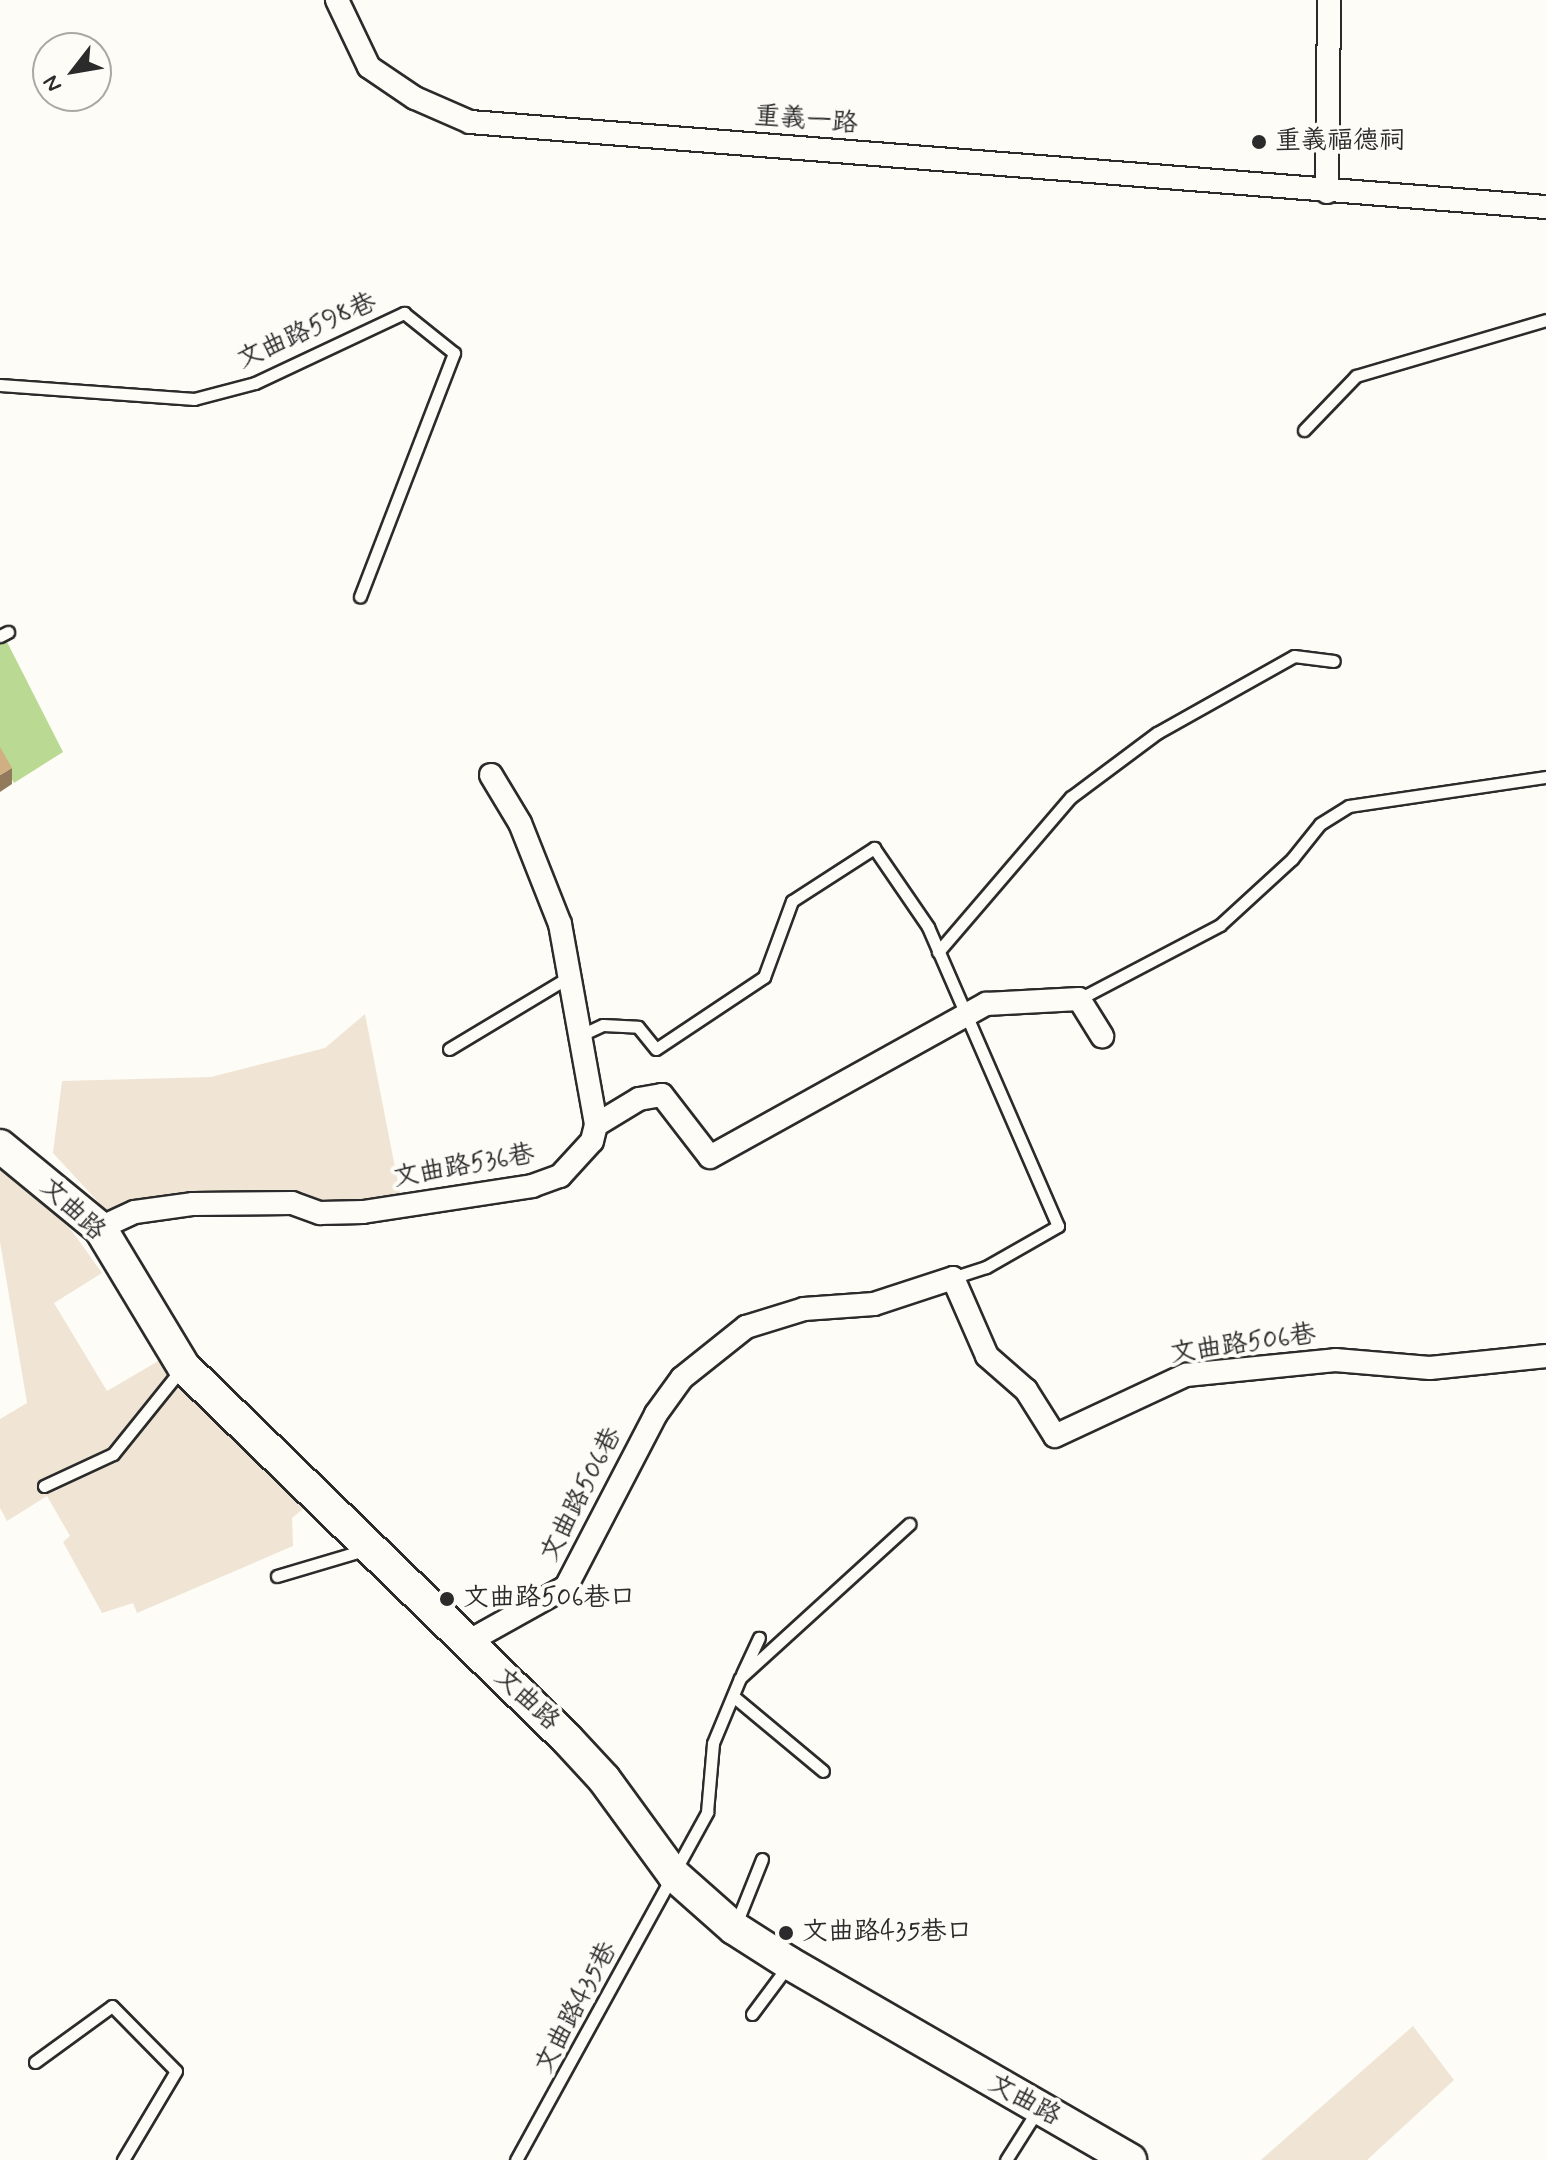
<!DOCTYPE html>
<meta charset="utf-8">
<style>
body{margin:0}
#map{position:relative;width:1546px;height:2160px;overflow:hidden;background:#fdfcf7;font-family:Mynerve,"LXGW WenKai TC",sans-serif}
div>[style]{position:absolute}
.built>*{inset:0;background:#f0e5d4}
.green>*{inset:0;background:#bad992}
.roads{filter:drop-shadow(2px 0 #2b2b2b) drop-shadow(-2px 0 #2b2b2b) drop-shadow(0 2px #2b2b2b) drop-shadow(0 -2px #2b2b2b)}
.lane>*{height:11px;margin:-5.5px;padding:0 5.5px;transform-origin:5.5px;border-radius:5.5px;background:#fdfcf7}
.street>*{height:22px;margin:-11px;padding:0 11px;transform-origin:11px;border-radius:11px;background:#fdfcf7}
.secondary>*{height:32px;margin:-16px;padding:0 16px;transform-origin:16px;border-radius:16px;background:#fdfcf7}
.shaded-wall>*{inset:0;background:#927a5c}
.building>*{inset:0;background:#d0af83}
.dots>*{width:22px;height:22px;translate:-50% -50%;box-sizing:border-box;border:4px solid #fdfcf7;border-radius:50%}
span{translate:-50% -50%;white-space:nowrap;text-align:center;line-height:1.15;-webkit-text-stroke:8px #fdfcf7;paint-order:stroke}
.street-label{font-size:26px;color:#2b2b2b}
.poi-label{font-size:26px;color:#2b2b2b}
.left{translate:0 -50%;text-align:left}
.north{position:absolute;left:32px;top:32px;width:80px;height:80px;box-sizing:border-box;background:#fdfcf7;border:2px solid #a9a8a5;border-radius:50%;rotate:239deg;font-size:22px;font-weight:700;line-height:32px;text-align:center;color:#2b2b2b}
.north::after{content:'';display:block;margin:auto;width:28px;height:36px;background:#2b2b2b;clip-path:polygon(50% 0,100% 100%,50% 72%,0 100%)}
</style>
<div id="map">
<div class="built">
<i style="clip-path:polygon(365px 1014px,402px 1203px,344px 1216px,302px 1202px,114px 1219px,53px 1153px,62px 1081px,211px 1077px,325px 1048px)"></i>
<i style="clip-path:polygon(0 1159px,72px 1231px,102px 1273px,54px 1303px,107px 1391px,160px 1360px,172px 1380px,304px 1508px,292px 1518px,293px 1546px,137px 1613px,133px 1603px,102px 1613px,63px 1542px,70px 1536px,47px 1496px,7px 1521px,0 1508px,0 1419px,27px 1403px,0 1242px)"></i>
<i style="clip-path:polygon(1413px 2026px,1454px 2080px,1367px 2160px,1261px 2160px)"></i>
</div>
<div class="green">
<i style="clip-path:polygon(6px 640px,63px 752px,14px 783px,0 759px,0 643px)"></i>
</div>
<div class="roads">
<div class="lane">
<i style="left:0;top:385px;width:195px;rotate:4.1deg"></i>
<i style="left:194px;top:399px;width:63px;rotate:-14.7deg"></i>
<i style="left:255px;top:383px;width:165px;rotate:-25.2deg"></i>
<i style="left:404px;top:313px;width:64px;rotate:38.7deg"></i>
<i style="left:454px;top:353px;width:261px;rotate:111.1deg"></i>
<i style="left:1304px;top:430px;width:75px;rotate:-46.1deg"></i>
<i style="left:1356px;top:376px;width:198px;rotate:-16.4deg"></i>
<i style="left:0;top:636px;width:9px;rotate:-27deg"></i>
<i style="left:938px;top:952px;width:204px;rotate:-49.4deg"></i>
<i style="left:1071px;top:797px;width:107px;rotate:-36.7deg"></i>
<i style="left:1157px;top:733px;width:157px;rotate:-29.3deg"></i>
<i style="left:1294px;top:656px;width:40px;rotate:7.1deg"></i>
<i style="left:1079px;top:999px;width:159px;rotate:-27.7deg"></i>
<i style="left:1220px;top:925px;width:98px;rotate:-42.5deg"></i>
<i style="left:1292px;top:859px;width:45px;rotate:-51.3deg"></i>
<i style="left:1320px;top:824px;width:34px;rotate:-32deg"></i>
<i style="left:1349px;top:806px;width:199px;rotate:-8.4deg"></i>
<i style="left:579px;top:1036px;width:26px;rotate:-25deg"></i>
<i style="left:603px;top:1025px;width:35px;rotate:3deg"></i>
<i style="left:638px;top:1027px;width:28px;rotate:51deg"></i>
<i style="left:656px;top:1049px;width:130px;rotate:-33.7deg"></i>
<i style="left:764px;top:977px;width:81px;rotate:-69.8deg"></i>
<i style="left:792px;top:901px;width:98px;rotate:-32.9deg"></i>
<i style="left:874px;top:848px;width:96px;rotate:55.6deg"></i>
<i style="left:928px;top:927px;width:326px;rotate:66.5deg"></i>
<i style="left:1058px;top:1226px;width:83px;rotate:150.3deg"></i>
<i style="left:986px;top:1267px;width:35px;rotate:162deg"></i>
<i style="left:449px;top:1049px;width:140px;rotate:-31deg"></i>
<i style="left:44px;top:1486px;width:76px;rotate:-24.9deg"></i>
<i style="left:113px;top:1454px;width:112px;rotate:-51.2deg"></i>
<i style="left:277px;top:1576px;width:91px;rotate:-16.6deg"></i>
<i style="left:742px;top:1674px;width:40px;rotate:-65deg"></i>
<i style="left:733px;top:1696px;width:117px;rotate:39.8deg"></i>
<i style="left:736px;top:1924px;width:70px;rotate:-68.2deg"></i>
<i style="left:752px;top:2014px;width:59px;rotate:-53.3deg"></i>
<i style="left:35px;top:2062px;width:95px;rotate:-36deg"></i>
<i style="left:112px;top:2006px;width:91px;rotate:45.4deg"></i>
<i style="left:176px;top:2071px;width:104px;rotate:120.8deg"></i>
<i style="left:516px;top:2160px;width:397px;rotate:-61.2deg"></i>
<i style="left:707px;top:1812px;width:69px;rotate:-85deg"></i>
<i style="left:713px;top:1743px;width:70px;rotate:-67.4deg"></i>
<i style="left:740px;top:1678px;width:229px;rotate:-42.3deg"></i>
<i style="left:1006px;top:2160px;width:58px;rotate:-57.7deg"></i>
</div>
<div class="street">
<i style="left:337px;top:0;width:74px;rotate:64.5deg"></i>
<i style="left:369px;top:67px;width:55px;rotate:34deg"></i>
<i style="left:415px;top:98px;width:60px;rotate:23.6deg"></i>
<i style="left:470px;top:122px;width:1079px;rotate:4.52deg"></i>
<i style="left:1327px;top:192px;width:192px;rotate:-89.4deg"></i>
<i style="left:491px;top:775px;width:56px;rotate:58.9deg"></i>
<i style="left:520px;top:823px;width:109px;rotate:68.4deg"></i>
<i style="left:560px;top:924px;width:204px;rotate:79.8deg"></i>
<i style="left:100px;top:1228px;width:38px;rotate:-25deg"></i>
<i style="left:135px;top:1212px;width:59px;rotate:-7.9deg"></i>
<i style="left:193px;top:1204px;width:99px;rotate:-0.6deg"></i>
<i style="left:292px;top:1203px;width:30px;rotate:20deg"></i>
<i style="left:320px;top:1213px;width:43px;rotate:-1.3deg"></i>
<i style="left:363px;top:1212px;width:171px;rotate:-8.7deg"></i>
<i style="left:532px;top:1186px;width:30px;rotate:-20deg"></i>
<i style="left:560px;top:1176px;width:47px;rotate:-47.6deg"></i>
<i style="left:592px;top:1141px;width:16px;rotate:-76deg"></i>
<i style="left:596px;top:1125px;width:50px;rotate:-31.2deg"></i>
<i style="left:639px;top:1099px;width:23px;rotate:-10deg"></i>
<i style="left:662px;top:1095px;width:78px;rotate:52.3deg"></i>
<i style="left:710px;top:1157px;width:316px;rotate:-29deg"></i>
<i style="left:986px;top:1004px;width:93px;rotate:-3.1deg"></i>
<i style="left:1079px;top:999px;width:44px;rotate:58.1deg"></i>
<i style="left:464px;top:1644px;width:117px;rotate:-29.2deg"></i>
<i style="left:566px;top:1587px;width:195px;rotate:-62.5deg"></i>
<i style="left:656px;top:1414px;width:44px;rotate:-54.2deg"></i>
<i style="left:682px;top:1378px;width:82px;rotate:-38.6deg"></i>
<i style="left:746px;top:1327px;width:61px;rotate:-17.2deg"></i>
<i style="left:804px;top:1309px;width:70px;rotate:-4.1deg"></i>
<i style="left:874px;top:1304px;width:83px;rotate:-18.2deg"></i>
<i style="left:953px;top:1278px;width:85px;rotate:66.4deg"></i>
<i style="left:987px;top:1356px;width:52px;rotate:41.1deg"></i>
<i style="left:1026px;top:1390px;width:54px;rotate:57.8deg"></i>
<i style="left:1055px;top:1436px;width:145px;rotate:-25deg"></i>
<i style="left:1186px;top:1375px;width:150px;rotate:-5.7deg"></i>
<i style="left:1335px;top:1360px;width:95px;rotate:4.8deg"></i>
<i style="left:1430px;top:1368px;width:117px;rotate:-5.9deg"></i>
</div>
<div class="secondary">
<i style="left:0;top:1146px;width:129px;rotate:39.4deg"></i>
<i style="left:100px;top:1228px;width:162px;rotate:58.9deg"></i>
<i style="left:184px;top:1367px;width:534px;rotate:44.17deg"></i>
<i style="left:567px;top:1739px;width:54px;rotate:47.2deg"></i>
<i style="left:604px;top:1779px;width:119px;rotate:53.9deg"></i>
<i style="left:674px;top:1875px;width:80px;rotate:41.5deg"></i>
<i style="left:734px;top:1928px;width:65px;rotate:32.5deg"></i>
<i style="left:789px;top:1963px;width:394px;rotate:30deg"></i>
</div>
</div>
<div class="shaded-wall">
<i style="clip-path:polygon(12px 768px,12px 784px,0 792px,0 775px)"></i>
</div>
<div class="building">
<i style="clip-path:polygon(0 747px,12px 768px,0 775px)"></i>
</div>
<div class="dots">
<i style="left:1259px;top:142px;background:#2b2b2b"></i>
<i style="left:447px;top:1599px;background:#2b2b2b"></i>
<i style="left:786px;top:1933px;background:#2b2b2b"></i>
</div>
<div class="street-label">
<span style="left:806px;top:121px;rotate:5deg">重義一路</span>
<span style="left:307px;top:332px;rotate:-24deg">文曲路598巷</span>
<span style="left:464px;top:1167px;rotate:-10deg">文曲路536巷</span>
<span style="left:72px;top:1210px;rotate:43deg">文曲路</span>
<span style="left:1243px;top:1345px;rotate:-8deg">文曲路506巷</span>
<span style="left:582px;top:1495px;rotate:-63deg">文曲路506巷</span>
<span style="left:526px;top:1700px;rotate:43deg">文曲路</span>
<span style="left:577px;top:2008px;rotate:-62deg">文曲路435巷</span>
<span style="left:1024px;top:2101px;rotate:29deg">文曲路</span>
</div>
<div class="poi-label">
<span class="left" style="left:1275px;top:142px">重義福德祠</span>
<span class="left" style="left:463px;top:1599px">文曲路506巷口</span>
<span class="left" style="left:802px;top:1933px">文曲路435巷口</span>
</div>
<div class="north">N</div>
</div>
